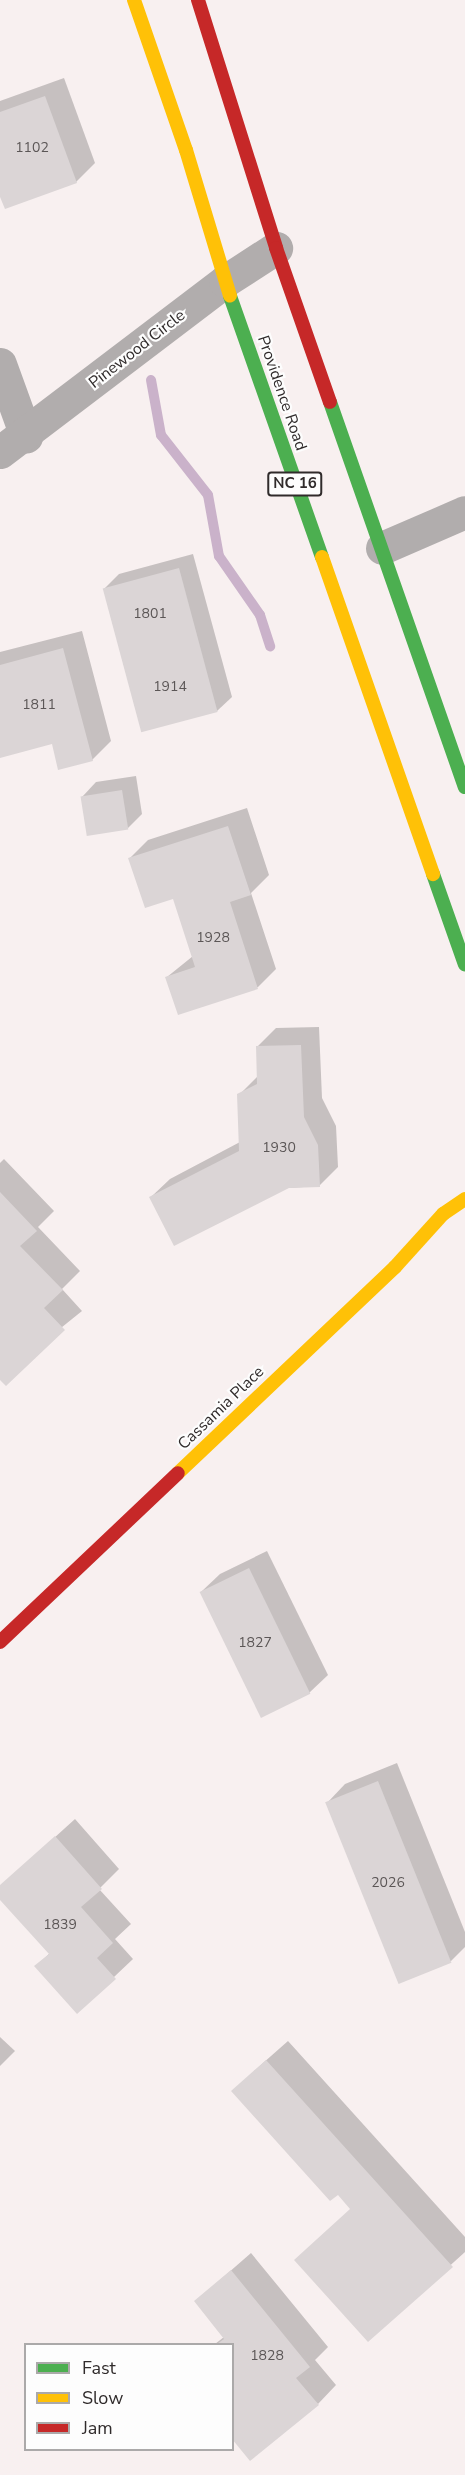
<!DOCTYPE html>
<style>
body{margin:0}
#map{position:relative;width:465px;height:2475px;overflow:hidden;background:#f8f0f0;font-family:"Nunito Sans",sans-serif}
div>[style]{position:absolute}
.shadow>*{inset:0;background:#0003}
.stream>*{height:10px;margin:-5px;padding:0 5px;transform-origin:5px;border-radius:5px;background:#cab2ca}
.building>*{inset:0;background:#dbd5d6;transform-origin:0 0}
.street>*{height:33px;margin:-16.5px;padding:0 16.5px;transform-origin:16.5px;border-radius:16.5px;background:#b1adad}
.fast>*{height:14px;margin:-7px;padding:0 7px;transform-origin:7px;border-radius:7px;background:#4caf50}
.slow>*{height:14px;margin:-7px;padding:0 7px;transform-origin:7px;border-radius:7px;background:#ffc107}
.jam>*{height:14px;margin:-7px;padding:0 7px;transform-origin:7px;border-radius:7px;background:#c62828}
span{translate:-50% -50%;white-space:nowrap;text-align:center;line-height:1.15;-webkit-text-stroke:4.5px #fdfdfd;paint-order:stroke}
.number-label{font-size:14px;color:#5b5656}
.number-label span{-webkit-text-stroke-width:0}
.shield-label span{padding:2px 4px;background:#fdfdfd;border:2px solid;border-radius:4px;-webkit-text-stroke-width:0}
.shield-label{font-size:15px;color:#302b2b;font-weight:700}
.street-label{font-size:16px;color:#302b2b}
.legend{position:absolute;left:24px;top:2343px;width:210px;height:108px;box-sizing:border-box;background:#fdfdfd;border:2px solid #aba9a9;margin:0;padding:8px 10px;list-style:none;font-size:18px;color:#302b2b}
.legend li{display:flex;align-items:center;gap:12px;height:30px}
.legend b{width:30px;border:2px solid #aba9a9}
</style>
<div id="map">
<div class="shadow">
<i style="clip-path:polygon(64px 78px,95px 163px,76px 182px,0 192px,0 101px)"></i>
<i style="clip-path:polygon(193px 554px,232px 697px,217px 711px,104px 589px,119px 574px)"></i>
<i style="clip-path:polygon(82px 631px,111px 741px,92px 760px,53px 742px,0 756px,0 652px)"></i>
<i style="clip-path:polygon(136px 776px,142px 814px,127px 829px,82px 797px,96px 782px)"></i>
<i style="clip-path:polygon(247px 808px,269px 875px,251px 893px,276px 969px,258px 987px,179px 1013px,167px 977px,193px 956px,174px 897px,130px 858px,148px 840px)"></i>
<i style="clip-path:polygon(319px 1027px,322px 1098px,336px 1126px,338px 1167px,319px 1186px,151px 1197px,170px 1179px,240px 1142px,239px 1095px,258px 1076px,257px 1047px,276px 1028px)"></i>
<i style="clip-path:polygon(4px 1159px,54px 1211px,38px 1227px,80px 1271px,62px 1289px,82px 1311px,0 1377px,0 1163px)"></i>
<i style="clip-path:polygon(267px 1551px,328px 1675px,309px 1693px,201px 1592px,220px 1574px)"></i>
<i style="clip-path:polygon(397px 1763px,465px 1932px,465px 1947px,451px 1961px,399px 1982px,327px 1803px,345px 1784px)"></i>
<i style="clip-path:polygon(75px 1819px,119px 1869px,99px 1889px,131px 1924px,115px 1939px,133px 1959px,77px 2012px,36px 1966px,50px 1953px,0 1897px,0 1887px)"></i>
<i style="clip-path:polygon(0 2037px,15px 2051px,0 2066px)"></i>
<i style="clip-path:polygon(288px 2041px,465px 2237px,465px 2252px,368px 2340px,351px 2208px,254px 2071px)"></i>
<i style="clip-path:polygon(251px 2253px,328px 2347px,315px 2360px,336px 2385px,318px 2404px,232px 2344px,215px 2344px,224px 2337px,196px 2301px)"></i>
</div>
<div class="stream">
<i style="left:151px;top:380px;width:56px;rotate:79.7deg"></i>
<i style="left:161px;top:435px;width:76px;rotate:51.9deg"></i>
<i style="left:208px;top:495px;width:62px;rotate:79.8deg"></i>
<i style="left:219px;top:556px;width:72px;rotate:55.2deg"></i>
<i style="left:260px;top:615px;width:33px;rotate:72deg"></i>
</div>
<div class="building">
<i style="clip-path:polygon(45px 96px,77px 183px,5px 209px,0 197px,0 112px)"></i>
<i style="left:179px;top:568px;width:149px;height:79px;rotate:75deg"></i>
<i style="clip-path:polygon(63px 648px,93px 761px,58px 770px,52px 744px,0 758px,0 665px)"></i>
<i style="left:122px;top:790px;width:40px;height:42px;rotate:81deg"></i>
<i style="clip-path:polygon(228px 826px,251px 895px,230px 902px,258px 989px,178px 1015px,165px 977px,195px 967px,173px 899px,145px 908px,128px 858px)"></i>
<i style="clip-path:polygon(301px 1045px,304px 1117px,318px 1145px,320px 1187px,289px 1188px,174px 1246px,149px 1197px,239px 1151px,237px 1094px,257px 1084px,256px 1046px)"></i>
<i style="clip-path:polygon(0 1192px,37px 1231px,20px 1246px,63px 1290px,44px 1308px,65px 1330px,6px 1386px,0 1380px)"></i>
<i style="left:249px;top:1568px;width:140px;height:55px;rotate:64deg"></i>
<i style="left:378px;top:1781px;width:196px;height:57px;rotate:68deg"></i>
<i style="clip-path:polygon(55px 1836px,102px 1889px,81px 1907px,113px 1943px,97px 1958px,116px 1979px,77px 2014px,34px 1966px,49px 1954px,0 1900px,0 1885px)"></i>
<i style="clip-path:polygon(266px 2060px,453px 2267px,368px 2342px,294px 2260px,350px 2209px,338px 2195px,330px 2201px,231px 2091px)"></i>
<i style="clip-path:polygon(231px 2270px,310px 2367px,296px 2378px,319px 2405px,250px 2461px,232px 2439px,232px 2344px,217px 2344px,224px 2339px,194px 2301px)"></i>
</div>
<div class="street">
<i style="left:0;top:364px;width:77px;rotate:70.1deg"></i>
<i style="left:0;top:452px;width:283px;rotate:-37.2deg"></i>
<i style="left:225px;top:281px;width:61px;rotate:-32.9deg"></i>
<i style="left:382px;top:548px;width:90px;rotate:-23.4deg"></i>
</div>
<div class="fast">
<i style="left:230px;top:296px;width:277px;rotate:70.6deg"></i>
<i style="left:330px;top:402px;width:408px;rotate:70.7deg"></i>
<i style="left:433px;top:874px;width:96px;rotate:70.6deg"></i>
</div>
<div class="slow">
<i style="left:134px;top:0;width:159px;rotate:70.9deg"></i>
<i style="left:186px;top:150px;width:152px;rotate:73.2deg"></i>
<i style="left:322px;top:557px;width:336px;rotate:70.7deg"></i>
<i style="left:178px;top:1473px;width:299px;rotate:-43.5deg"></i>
<i style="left:395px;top:1267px;width:72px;rotate:-47.8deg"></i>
<i style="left:443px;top:1214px;width:27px;rotate:-34deg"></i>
</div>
<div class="jam">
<i style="left:198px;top:0;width:260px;rotate:72.5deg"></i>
<i style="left:276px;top:248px;width:163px;rotate:70.7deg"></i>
<i style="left:0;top:1642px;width:245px;rotate:-43.5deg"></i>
</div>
<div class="number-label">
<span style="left:32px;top:148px">1102</span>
<span style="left:150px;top:614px">1801</span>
<span style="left:170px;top:687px">1914</span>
<span style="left:39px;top:705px">1811</span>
<span style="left:213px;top:938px">1928</span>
<span style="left:279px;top:1148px">1930</span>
<span style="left:255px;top:1643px">1827</span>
<span style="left:388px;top:1883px">2026</span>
<span style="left:60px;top:1925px">1839</span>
<span style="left:267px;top:2356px">1828</span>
</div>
<div class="shield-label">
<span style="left:295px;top:484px">NC 16</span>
</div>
<div class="street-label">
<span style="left:137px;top:349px;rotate:-38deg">Pinewood Circle</span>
<span style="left:282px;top:393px;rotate:71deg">Providence Road</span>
<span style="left:221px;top:1408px;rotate:-44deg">Cassamia Place</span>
</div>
<ul class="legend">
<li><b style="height:8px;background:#4caf50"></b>Fast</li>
<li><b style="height:8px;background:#ffc107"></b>Slow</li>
<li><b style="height:8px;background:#c62828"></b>Jam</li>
</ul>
</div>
